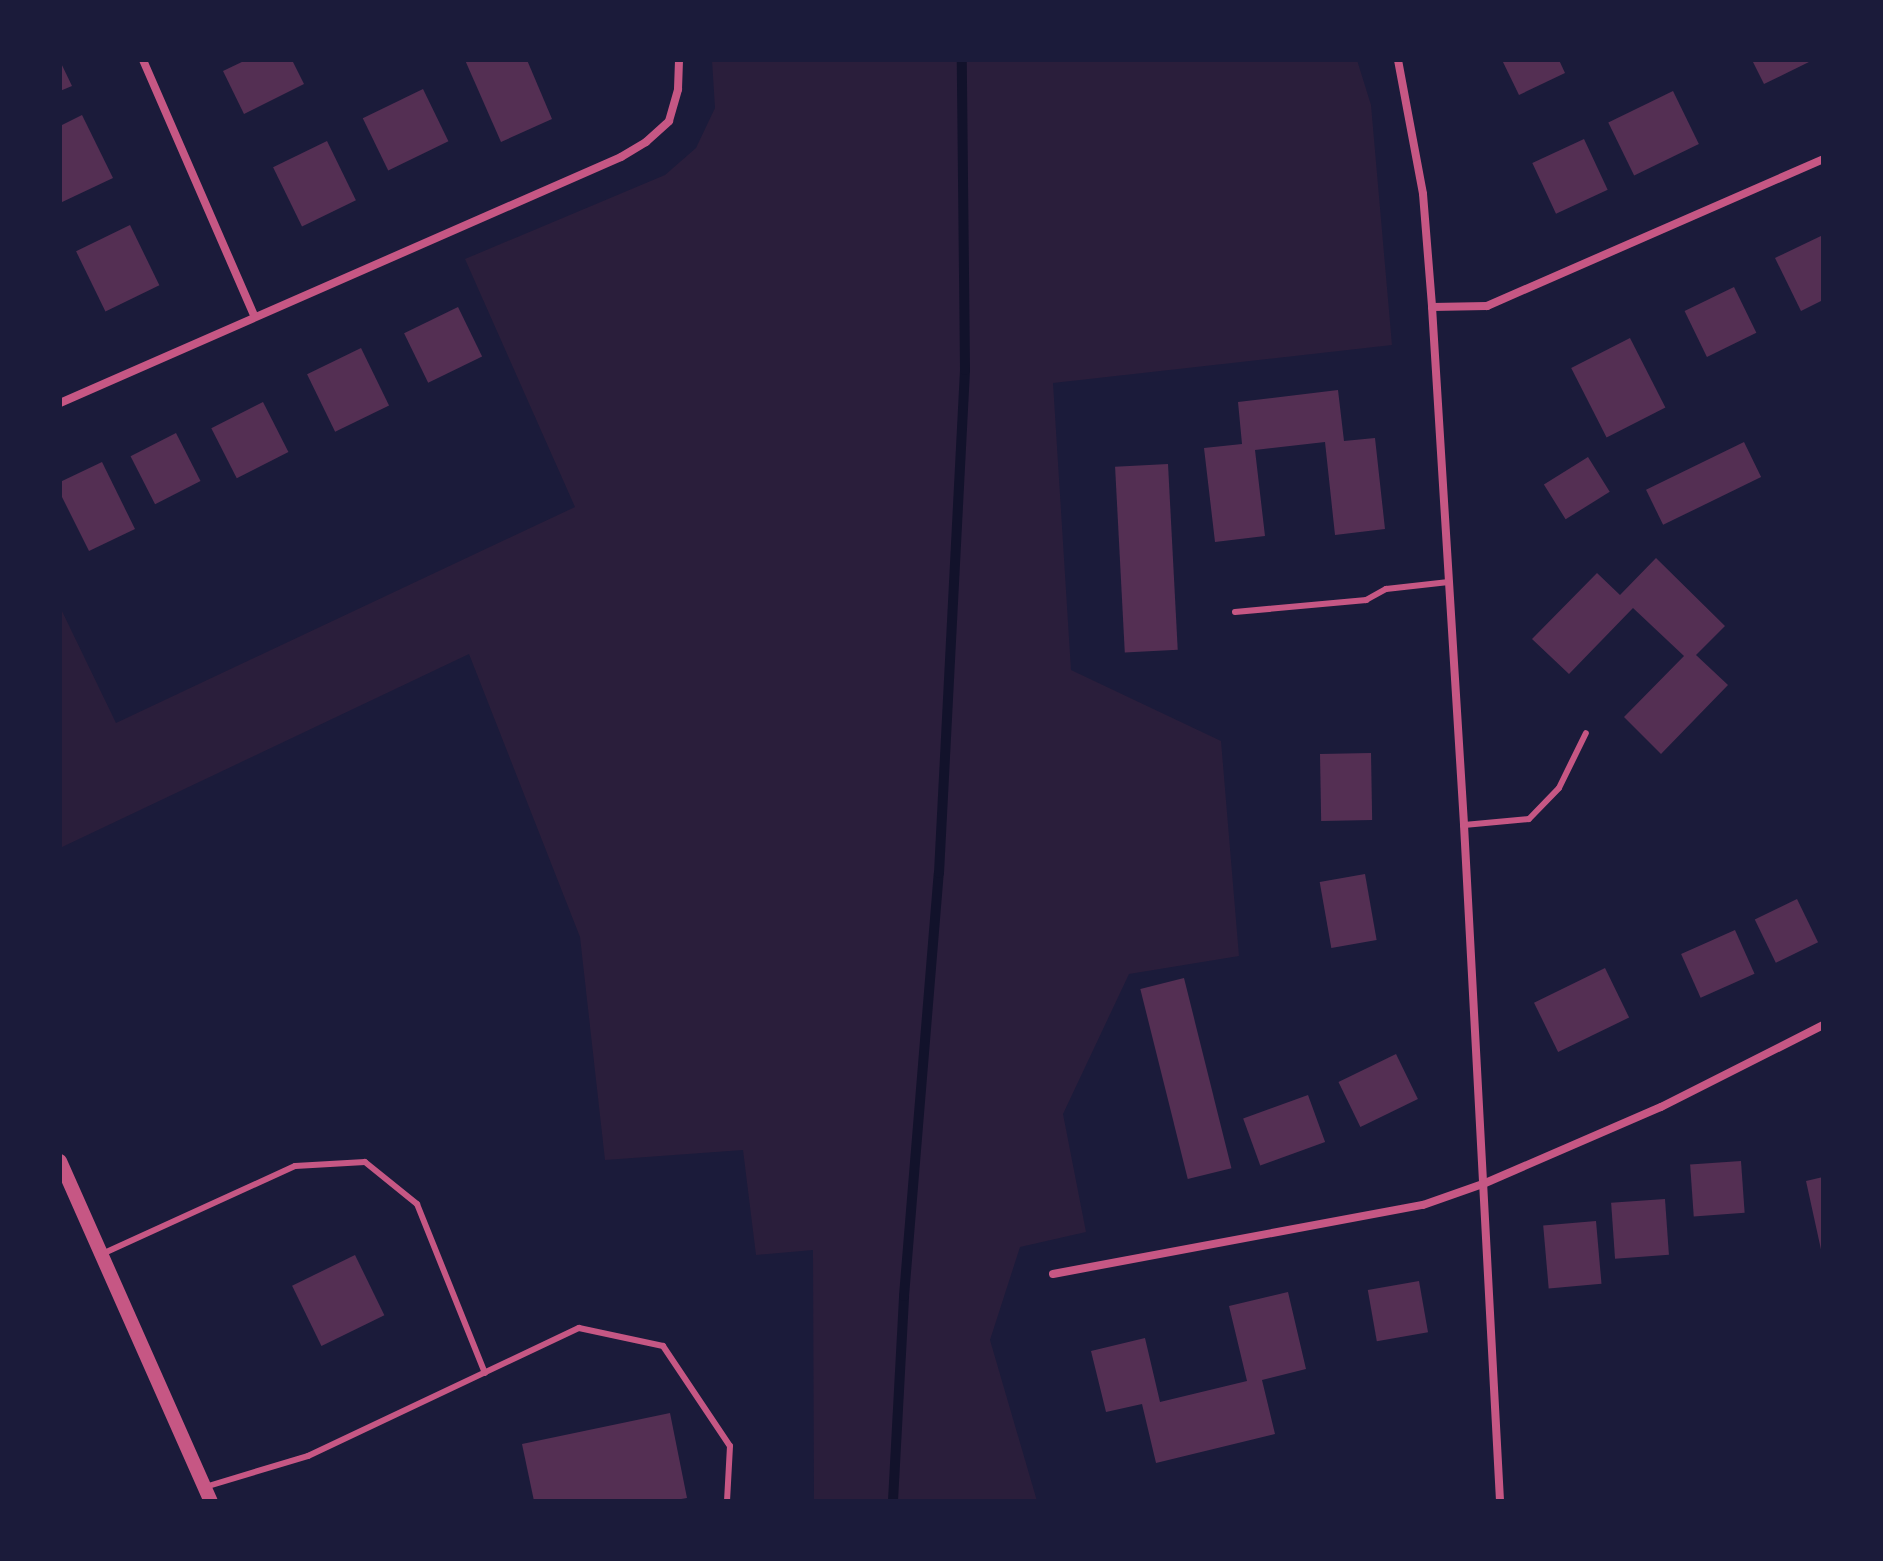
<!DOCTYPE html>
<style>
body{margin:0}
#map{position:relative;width:1883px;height:1561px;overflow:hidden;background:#1b1b3a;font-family:"Exo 2",sans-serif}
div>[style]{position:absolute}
.green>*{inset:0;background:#2a1e3b}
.stream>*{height:10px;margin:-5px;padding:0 5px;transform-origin:5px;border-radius:5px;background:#12122b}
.building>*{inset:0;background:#542f53;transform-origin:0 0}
.service>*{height:6px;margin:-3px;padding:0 3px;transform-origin:3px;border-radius:3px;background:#c65784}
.minor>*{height:8px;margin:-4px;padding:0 4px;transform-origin:4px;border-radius:4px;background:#c65784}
.tertiary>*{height:14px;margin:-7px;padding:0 7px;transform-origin:7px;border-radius:7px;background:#c65784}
span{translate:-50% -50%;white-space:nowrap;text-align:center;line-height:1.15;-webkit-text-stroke:8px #1b1b3a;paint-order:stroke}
.frame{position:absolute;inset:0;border:62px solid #1b1b3a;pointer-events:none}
</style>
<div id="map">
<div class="green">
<i style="clip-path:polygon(712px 60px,1357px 60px,1371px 105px,1392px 345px,1053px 383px,1071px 670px,1221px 741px,1239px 956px,1129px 974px,1063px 1114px,1086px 1232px,1020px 1247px,990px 1340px,1037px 1501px,814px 1501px,813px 1250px,756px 1255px,743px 1150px,605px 1160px,580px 937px,469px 654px,60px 848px,60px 607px,116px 723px,575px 507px,465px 259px,665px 175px,696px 148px,715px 108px)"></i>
</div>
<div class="stream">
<i style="left:893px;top:1501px;width:205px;rotate:-86.9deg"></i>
<i style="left:904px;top:1296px;width:424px;rotate:-85.3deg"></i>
<i style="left:939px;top:873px;width:504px;rotate:-87.04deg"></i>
<i style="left:965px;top:370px;width:310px;rotate:-90.6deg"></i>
</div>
<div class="building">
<i style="clip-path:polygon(246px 60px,292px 60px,304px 84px,244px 114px,223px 71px)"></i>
<i style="clip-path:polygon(465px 60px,527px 60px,552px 119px,501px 142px)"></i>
<i style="clip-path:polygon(1502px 60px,1559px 60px,1565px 73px,1519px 95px)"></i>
<i style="clip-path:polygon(1752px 60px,1813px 60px,1764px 84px)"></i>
<i style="clip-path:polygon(60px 61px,72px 86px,60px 91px)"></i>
<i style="left:423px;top:89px;width:58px;height:67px;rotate:64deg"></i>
<i style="left:1673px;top:91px;width:59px;height:72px;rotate:64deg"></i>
<i style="clip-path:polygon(82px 115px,113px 178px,60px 203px,60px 126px)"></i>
<i style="left:1584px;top:139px;width:56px;height:57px;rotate:65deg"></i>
<i style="left:327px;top:141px;width:66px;height:60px;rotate:64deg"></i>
<i style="left:130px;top:225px;width:67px;height:60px;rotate:64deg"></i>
<i style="clip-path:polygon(1823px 235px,1823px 300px,1801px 311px,1775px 258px)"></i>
<i style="left:1734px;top:287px;width:51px;height:55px;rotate:64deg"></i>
<i style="left:458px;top:307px;width:55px;height:60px;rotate:64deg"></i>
<i style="left:1630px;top:338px;width:78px;height:66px;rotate:63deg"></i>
<i style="left:361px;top:348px;width:64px;height:60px;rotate:64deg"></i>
<i style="clip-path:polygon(1338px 390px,1344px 441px,1375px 438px,1385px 529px,1335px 535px,1325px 442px,1255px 450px,1265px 536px,1215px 542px,1204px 448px,1242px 444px,1238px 402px)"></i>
<i style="left:263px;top:402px;width:56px;height:58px;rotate:63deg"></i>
<i style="left:176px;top:433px;width:54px;height:51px;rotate:63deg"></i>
<i style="left:1744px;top:442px;width:39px;height:109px;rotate:64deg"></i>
<i style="left:1588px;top:457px;width:41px;height:52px;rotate:58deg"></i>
<i style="clip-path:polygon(102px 462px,135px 529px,89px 551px,60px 493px,60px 482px)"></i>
<i style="left:1168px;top:464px;width:186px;height:53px;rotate:87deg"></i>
<i style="clip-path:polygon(1656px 558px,1725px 626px,1696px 655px,1728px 685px,1661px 754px,1624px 717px,1684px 656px,1633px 608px,1569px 674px,1532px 639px,1597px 573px,1620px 595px)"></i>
<i style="left:1371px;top:753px;width:67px;height:51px;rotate:89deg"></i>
<i style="left:1365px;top:874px;width:67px;height:46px;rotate:80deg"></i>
<i style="left:1797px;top:899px;width:48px;height:47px;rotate:64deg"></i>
<i style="left:1735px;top:930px;width:48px;height:59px;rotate:66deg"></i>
<i style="left:1605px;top:968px;width:55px;height:79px;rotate:64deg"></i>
<i style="left:1184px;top:978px;width:196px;height:45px;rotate:76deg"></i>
<i style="left:1396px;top:1054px;width:50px;height:64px;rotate:64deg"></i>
<i style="left:1308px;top:1095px;width:50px;height:69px;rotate:70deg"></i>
<i style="left:1741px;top:1161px;width:52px;height:51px;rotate:86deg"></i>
<i style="clip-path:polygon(1823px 1177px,1823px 1253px,1822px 1254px,1806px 1181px)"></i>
<i style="left:1665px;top:1199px;width:56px;height:54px;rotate:86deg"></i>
<i style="left:1596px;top:1221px;width:63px;height:53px;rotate:85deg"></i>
<i style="left:355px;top:1255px;width:67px;height:70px;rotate:64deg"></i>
<i style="left:1419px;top:1281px;width:52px;height:52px;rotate:80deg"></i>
<i style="clip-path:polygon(1288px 1292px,1306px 1369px,1262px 1380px,1275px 1434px,1156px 1463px,1142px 1404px,1106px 1412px,1091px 1351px,1145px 1338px,1160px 1402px,1247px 1381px,1229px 1306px)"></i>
<i style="clip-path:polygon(670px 1413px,687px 1498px,670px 1501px,534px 1501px,522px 1444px)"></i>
</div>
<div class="service">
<i style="left:1235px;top:612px;width:132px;rotate:-5.2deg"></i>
<i style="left:1366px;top:600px;width:23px;rotate:-29deg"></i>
<i style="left:1386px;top:589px;width:63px;rotate:-6.3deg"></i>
<i style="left:1464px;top:825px;width:65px;rotate:-5.3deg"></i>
<i style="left:1529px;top:819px;width:43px;rotate:-45.9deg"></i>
<i style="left:1559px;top:788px;width:61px;rotate:-63.9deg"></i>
<i style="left:102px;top:1254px;width:212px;rotate:-24.5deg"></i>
<i style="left:295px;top:1166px;width:70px;rotate:-3.3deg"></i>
<i style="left:365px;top:1162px;width:67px;rotate:38.9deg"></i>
<i style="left:417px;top:1204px;width:182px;rotate:68.1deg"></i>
<i style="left:205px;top:1487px;width:108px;rotate:-16.8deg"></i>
<i style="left:308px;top:1456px;width:300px;rotate:-25.3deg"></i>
<i style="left:579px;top:1328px;width:86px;rotate:12.1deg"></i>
<i style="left:663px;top:1346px;width:120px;rotate:56.2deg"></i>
<i style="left:730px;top:1446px;width:55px;rotate:93.1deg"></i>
</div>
<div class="minor">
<i style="left:143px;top:60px;width:278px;rotate:66.5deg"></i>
<i style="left:1398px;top:60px;width:136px;rotate:79.4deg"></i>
<i style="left:1423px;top:194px;width:113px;rotate:85.4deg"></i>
<i style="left:1432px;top:307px;width:519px;rotate:86.46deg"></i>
<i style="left:1464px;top:825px;width:677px;rotate:86.95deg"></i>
<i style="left:1432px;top:307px;width:55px;rotate:-1deg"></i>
<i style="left:1487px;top:306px;width:367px;rotate:-23.6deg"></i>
<i style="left:60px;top:403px;width:613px;rotate:-23.68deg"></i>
<i style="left:621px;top:157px;width:29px;rotate:-31deg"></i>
<i style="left:646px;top:142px;width:31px;rotate:-42deg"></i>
<i style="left:669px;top:121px;width:33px;rotate:-74deg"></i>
<i style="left:678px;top:89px;width:29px;rotate:-88deg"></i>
<i style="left:1053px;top:1274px;width:376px;rotate:-10.6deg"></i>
<i style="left:1423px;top:1205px;width:64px;rotate:-19.3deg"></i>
<i style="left:1483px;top:1184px;width:194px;rotate:-23.4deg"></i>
<i style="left:1661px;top:1107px;width:182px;rotate:-26.8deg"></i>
</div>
<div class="tertiary">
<i style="left:60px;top:1161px;width:372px;rotate:66.1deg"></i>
</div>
<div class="frame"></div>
</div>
